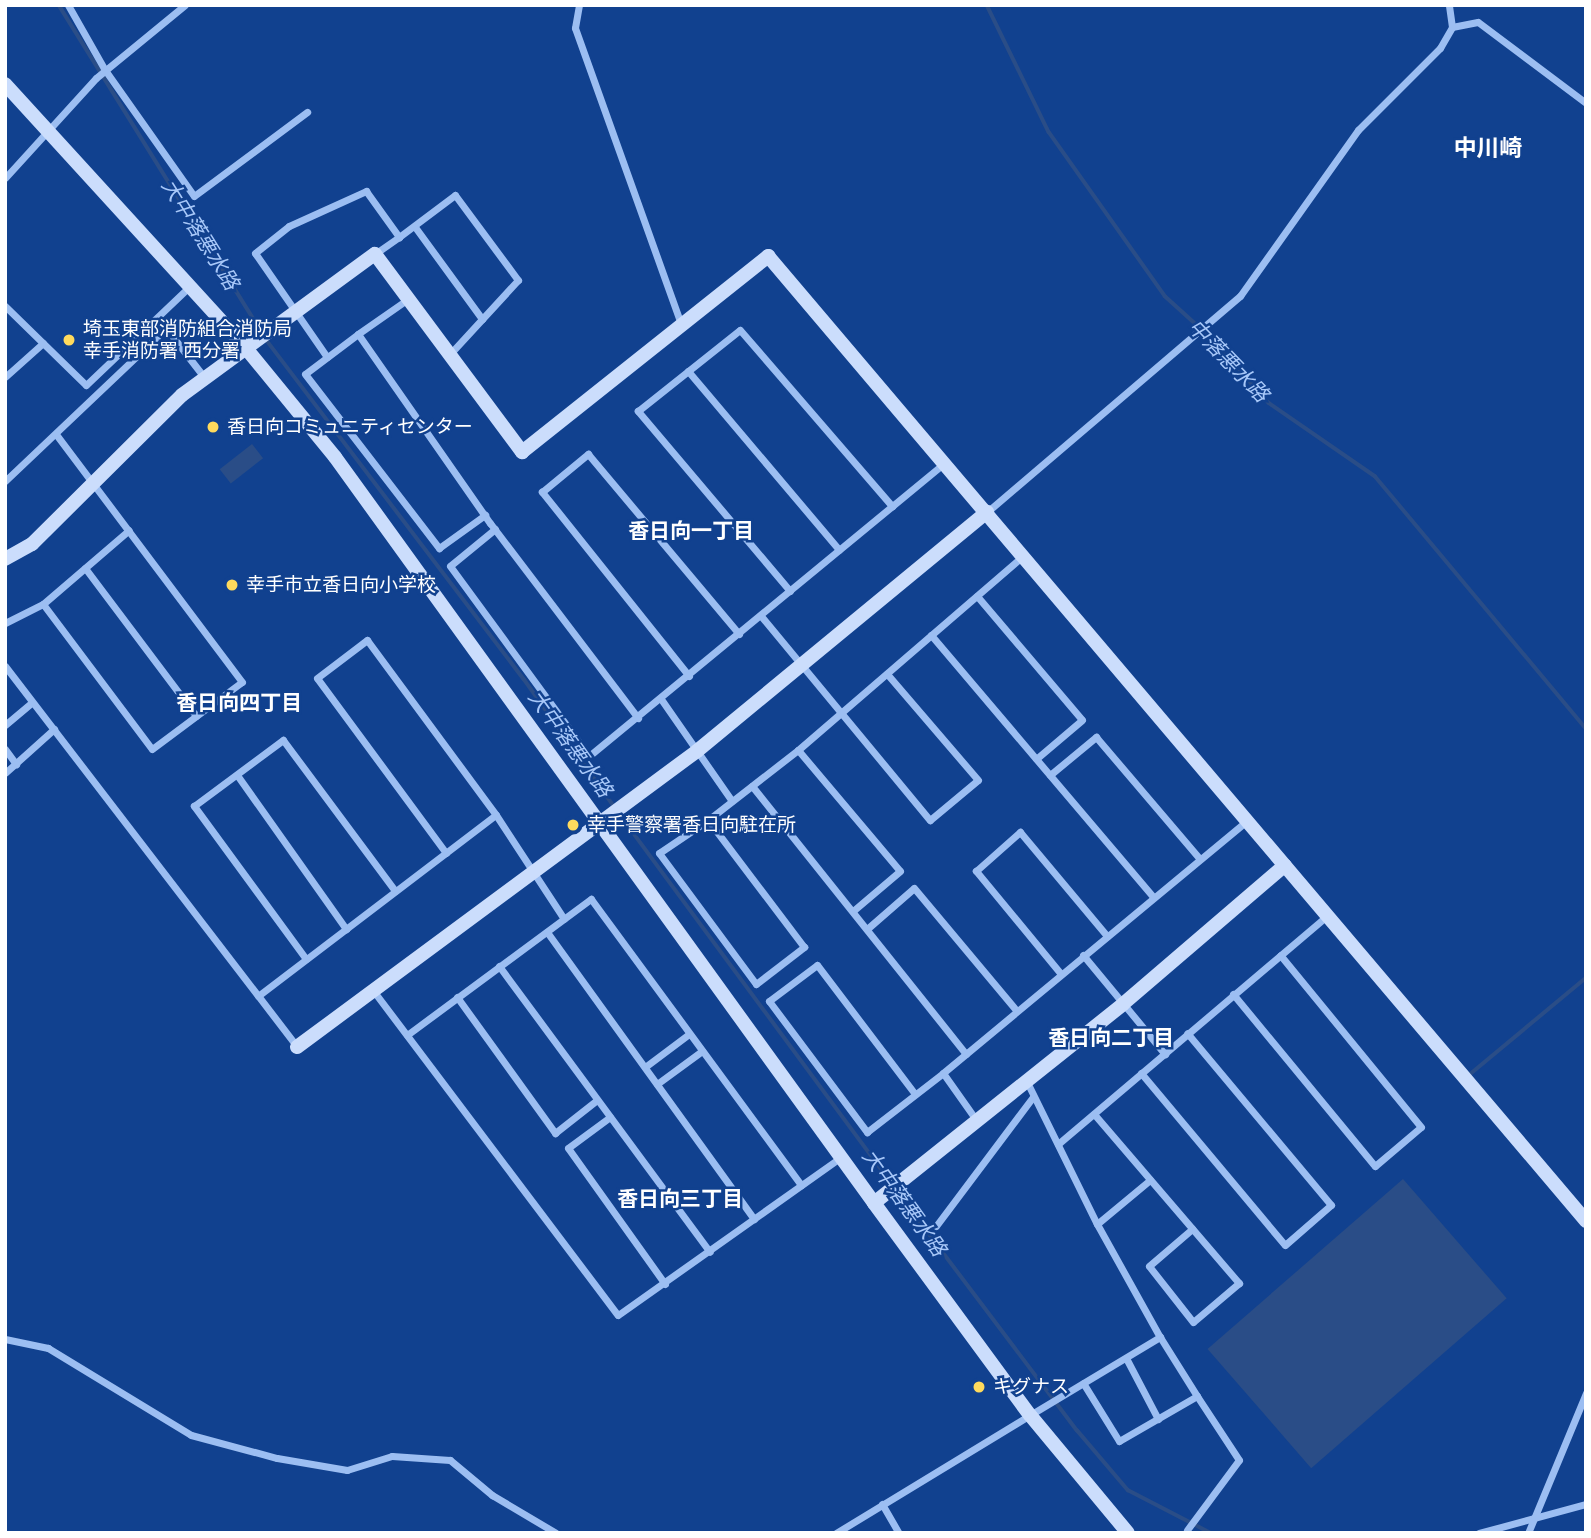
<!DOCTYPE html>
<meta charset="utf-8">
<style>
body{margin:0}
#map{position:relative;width:1591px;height:1538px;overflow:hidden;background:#11418f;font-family:"Open Sans","Noto Sans JP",sans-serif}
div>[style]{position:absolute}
.water>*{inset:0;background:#2a4d87;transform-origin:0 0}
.stream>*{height:3.5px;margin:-1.75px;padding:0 1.75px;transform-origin:1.75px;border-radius:1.75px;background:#2a4d87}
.street>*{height:7px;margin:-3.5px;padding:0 3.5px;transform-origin:3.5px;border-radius:3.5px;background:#9cbef2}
.secondary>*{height:14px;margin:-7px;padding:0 7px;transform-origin:7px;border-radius:7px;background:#cbddfc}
.dots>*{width:19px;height:19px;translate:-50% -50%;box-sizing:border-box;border:4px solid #11418f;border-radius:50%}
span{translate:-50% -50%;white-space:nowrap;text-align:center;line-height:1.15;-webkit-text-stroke:5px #11418f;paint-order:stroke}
.poi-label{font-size:19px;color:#fff}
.left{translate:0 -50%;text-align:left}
.water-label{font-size:21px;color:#a8c8f9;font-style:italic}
.neighbourhood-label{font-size:21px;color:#fff;font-weight:700}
.quarter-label{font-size:23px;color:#fff;font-weight:700}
.frame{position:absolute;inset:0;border:7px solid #fff;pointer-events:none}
</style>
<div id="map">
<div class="water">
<i style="left:252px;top:444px;width:18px;height:41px;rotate:52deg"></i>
<i style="left:1403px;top:1179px;width:158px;height:259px;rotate:49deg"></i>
</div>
<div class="stream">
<i style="left:59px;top:5px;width:384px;rotate:58.2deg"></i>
<i style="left:987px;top:5px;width:141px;rotate:64deg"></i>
<i style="left:1049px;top:132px;width:201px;rotate:54.7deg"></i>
<i style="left:1165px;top:296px;width:58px;rotate:42.2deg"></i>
<i style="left:1208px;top:335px;width:91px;rotate:48.1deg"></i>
<i style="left:1269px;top:403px;width:129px;rotate:34.6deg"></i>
<i style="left:1375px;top:476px;width:329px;rotate:50.1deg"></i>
<i style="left:265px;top:338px;width:428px;rotate:52.8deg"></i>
<i style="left:524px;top:679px;width:156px;rotate:54.7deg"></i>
<i style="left:618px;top:812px;width:461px;rotate:53.6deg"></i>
<i style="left:1469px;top:1075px;width:152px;rotate:-39.7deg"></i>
<i style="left:896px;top:1190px;width:301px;rotate:53deg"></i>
<i style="left:1077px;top:1430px;width:79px;rotate:49.6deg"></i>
<i style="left:1128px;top:1490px;width:93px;rotate:27.4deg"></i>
</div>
<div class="street">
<i style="left:68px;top:5px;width:75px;rotate:60.4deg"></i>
<i style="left:105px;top:70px;width:154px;rotate:54.8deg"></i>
<i style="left:194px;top:196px;width:141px;rotate:-36.6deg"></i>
<i style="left:579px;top:5px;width:23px;rotate:100deg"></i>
<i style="left:575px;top:28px;width:314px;rotate:70.3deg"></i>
<i style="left:1452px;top:27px;width:26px;rotate:-11deg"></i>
<i style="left:1478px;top:22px;width:135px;rotate:36.9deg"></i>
<i style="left:5px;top:178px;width:135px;rotate:-47.7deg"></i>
<i style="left:96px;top:78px;width:115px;rotate:-39.4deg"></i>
<i style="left:415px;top:227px;width:114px;rotate:53.9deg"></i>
<i style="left:399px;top:237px;width:70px;rotate:-36.9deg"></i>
<i style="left:455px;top:195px;width:106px;rotate:53.5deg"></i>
<i style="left:518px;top:280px;width:100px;rotate:132.6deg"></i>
<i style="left:408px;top:299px;width:61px;rotate:145deg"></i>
<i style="left:358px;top:334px;width:231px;rotate:55.1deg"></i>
<i style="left:490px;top:523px;width:245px;rotate:52.8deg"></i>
<i style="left:5px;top:306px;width:113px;rotate:44.3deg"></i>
<i style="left:86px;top:385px;width:144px;rotate:-43.6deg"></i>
<i style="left:358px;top:334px;width:66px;rotate:143deg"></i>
<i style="left:305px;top:374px;width:220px;rotate:52.4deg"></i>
<i style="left:439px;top:548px;width:57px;rotate:-35.7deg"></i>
<i style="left:327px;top:357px;width:126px;rotate:-124.7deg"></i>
<i style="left:255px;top:253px;width:43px;rotate:-38.5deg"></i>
<i style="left:289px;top:226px;width:85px;rotate:-24.4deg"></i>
<i style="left:366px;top:191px;width:57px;rotate:54.3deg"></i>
<i style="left:399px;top:237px;width:29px;rotate:145deg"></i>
<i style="left:688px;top:371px;width:234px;rotate:49.8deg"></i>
<i style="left:5px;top:377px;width:51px;rotate:-41.8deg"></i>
<i style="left:5px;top:481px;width:222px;rotate:-43.5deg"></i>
<i style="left:166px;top:328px;width:62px;rotate:52.2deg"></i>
<i style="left:987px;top:512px;width:333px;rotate:-40.5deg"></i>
<i style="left:1240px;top:296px;width:204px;rotate:-54.6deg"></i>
<i style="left:1358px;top:130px;width:116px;rotate:-45deg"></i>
<i style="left:1440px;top:48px;width:24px;rotate:-60deg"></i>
<i style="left:1452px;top:27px;width:22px;rotate:-98deg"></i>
<i style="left:495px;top:529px;width:58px;rotate:140.6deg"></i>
<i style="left:450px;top:566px;width:235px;rotate:53.8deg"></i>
<i style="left:589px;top:756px;width:460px;rotate:-39.5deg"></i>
<i style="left:85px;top:568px;width:185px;rotate:53.1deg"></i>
<i style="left:790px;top:591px;width:236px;rotate:-130.2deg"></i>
<i style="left:638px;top:411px;width:130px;rotate:-38.5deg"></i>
<i style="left:740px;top:330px;width:233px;rotate:49.2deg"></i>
<i style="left:977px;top:596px;width:162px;rotate:49.7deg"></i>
<i style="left:1082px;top:720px;width:60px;rotate:139.7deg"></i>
<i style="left:43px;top:604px;width:181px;rotate:53.1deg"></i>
<i style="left:152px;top:749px;width:112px;rotate:-36.7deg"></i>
<i style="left:242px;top:682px;width:310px;rotate:-126.9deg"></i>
<i style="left:761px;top:616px;width:265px;rotate:50.4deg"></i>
<i style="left:930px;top:820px;width:62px;rotate:-39.8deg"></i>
<i style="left:978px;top:780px;width:140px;rotate:-130.6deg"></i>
<i style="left:5px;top:623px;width:42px;rotate:-26.6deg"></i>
<i style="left:43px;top:604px;width:113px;rotate:-40.7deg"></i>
<i style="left:931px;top:635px;width:343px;rotate:49.7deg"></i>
<i style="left:5px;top:666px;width:480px;rotate:52.5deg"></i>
<i style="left:689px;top:676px;width:236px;rotate:-128.6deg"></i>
<i style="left:542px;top:492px;width:60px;rotate:-39.6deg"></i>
<i style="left:588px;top:454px;width:235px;rotate:50deg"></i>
<i style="left:661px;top:699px;width:124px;rotate:55.2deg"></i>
<i style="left:5px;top:725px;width:35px;rotate:-40deg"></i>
<i style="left:5px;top:749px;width:19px;rotate:54deg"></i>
<i style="left:798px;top:750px;width:158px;rotate:49.9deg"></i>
<i style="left:900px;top:871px;width:62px;rotate:139.6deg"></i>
<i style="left:5px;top:773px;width:66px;rotate:-41.9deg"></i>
<i style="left:237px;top:775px;width:189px;rotate:54.7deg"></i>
<i style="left:1050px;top:775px;width:60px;rotate:-39.6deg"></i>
<i style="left:1096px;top:737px;width:160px;rotate:49.6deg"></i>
<i style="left:752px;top:786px;width:343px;rotate:51.4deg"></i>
<i style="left:708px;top:820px;width:59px;rotate:146deg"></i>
<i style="left:659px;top:853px;width:163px;rotate:53.5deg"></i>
<i style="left:756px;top:984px;width:61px;rotate:-37.6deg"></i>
<i style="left:804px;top:947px;width:159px;rotate:-127.1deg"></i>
<i style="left:708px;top:820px;width:114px;rotate:-37.9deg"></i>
<i style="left:798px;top:750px;width:297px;rotate:-40.8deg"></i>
<i style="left:446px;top:853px;width:217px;rotate:-126.4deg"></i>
<i style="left:317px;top:678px;width:63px;rotate:-37.2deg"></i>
<i style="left:367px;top:640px;width:217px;rotate:53.6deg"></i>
<i style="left:496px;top:815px;width:124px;rotate:56.8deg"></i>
<i style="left:867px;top:929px;width:62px;rotate:-41.1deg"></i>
<i style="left:914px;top:888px;width:160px;rotate:50.1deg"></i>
<i style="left:547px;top:932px;width:354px;rotate:54.2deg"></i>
<i style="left:1083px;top:955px;width:129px;rotate:50.4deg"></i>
<i style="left:306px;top:959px;width:190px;rotate:-126.2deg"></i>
<i style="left:194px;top:806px;width:111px;rotate:-36.6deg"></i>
<i style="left:283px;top:740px;width:188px;rotate:53.4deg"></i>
<i style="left:499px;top:966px;width:355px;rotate:53.6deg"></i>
<i style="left:1061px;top:974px;width:134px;rotate:-129.5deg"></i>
<i style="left:976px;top:871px;width:59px;rotate:-41.6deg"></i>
<i style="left:1020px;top:832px;width:136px;rotate:50.1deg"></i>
<i style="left:372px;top:989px;width:408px;rotate:53deg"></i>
<i style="left:618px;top:1315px;width:273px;rotate:-35.3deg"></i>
<i style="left:1233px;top:994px;width:223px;rotate:50.5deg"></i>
<i style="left:1375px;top:1166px;width:60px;rotate:-40.3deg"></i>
<i style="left:1421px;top:1127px;width:222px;rotate:-129.3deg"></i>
<i style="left:258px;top:996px;width:299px;rotate:-37.3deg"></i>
<i style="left:457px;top:997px;width:168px;rotate:54.2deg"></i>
<i style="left:555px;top:1133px;width:53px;rotate:-38.2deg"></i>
<i style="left:407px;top:1035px;width:229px;rotate:-36.5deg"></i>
<i style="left:591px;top:899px;width:355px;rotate:53.7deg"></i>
<i style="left:645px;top:1067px;width:55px;rotate:-36.9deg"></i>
<i style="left:943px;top:1073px;width:59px;rotate:54.7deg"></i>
<i style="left:1141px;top:1073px;width:224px;rotate:50.1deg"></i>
<i style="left:1285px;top:1245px;width:61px;rotate:-41deg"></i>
<i style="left:1331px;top:1205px;width:224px;rotate:-129.9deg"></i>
<i style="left:1027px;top:1082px;width:158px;rotate:63.8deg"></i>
<i style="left:1097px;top:1224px;width:129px;rotate:60.9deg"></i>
<i style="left:657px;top:1084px;width:56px;rotate:-36.3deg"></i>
<i style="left:915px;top:1094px;width:162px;rotate:-127.2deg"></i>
<i style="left:817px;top:965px;width:60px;rotate:143.1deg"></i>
<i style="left:769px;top:1001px;width:164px;rotate:53.2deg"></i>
<i style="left:867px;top:1132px;width:96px;rotate:-37.8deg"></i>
<i style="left:943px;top:1073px;width:395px;rotate:-39.7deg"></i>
<i style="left:1094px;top:1114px;width:223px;rotate:49.4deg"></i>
<i style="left:1239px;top:1283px;width:60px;rotate:139.7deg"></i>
<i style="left:1193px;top:1322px;width:71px;rotate:-128.2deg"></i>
<i style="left:1149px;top:1266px;width:57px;rotate:-40.7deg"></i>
<i style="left:610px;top:1117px;width:52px;rotate:143.6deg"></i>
<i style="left:568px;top:1148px;width:167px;rotate:54.5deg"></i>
<i style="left:1058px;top:1144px;width:353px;rotate:-40.3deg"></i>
<i style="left:1097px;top:1224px;width:69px;rotate:-39.7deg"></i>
<i style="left:936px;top:1226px;width:161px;rotate:-53.1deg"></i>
<i style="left:5px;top:1339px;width:44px;rotate:11.8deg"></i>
<i style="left:48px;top:1348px;width:167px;rotate:31.3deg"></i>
<i style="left:191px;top:1435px;width:89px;rotate:15deg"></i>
<i style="left:277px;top:1458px;width:71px;rotate:9.7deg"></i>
<i style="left:347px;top:1470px;width:47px;rotate:-17.3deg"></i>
<i style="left:392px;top:1456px;width:58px;rotate:3.9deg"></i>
<i style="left:450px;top:1460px;width:55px;rotate:39.8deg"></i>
<i style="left:492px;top:1495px;width:74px;rotate:30.7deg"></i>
<i style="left:1126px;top:1358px;width:69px;rotate:62.3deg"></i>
<i style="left:882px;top:1504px;width:34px;rotate:60deg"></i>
<i style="left:1187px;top:1530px;width:87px;rotate:-53.4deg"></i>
<i style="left:1239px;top:1460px;width:77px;rotate:-123.3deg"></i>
<i style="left:836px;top:1533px;width:227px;rotate:-31.3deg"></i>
<i style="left:1030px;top:1415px;width:152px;rotate:-31deg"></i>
<i style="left:1160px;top:1337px;width:70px;rotate:57.9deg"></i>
<i style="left:1197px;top:1396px;width:90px;rotate:150deg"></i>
<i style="left:1119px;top:1441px;width:68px;rotate:-121.8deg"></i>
<i style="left:1479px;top:1533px;width:111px;rotate:-15.2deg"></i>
<i style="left:1528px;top:1533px;width:152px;rotate:-67.5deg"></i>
</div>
<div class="secondary">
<i style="left:5px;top:84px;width:356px;rotate:47.6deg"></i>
<i style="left:245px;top:347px;width:142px;rotate:50.7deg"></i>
<i style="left:335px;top:457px;width:920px;rotate:54.15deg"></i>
<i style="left:874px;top:1203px;width:263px;rotate:53.7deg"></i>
<i style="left:1030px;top:1415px;width:153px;rotate:50.3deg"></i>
<i style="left:5px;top:559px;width:31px;rotate:-29deg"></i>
<i style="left:32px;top:544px;width:211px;rotate:-44.8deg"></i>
<i style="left:182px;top:395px;width:239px;rotate:-36.2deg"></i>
<i style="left:375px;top:254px;width:247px;rotate:53.4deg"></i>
<i style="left:522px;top:452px;width:315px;rotate:-38.5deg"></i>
<i style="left:768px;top:256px;width:1265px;rotate:49.71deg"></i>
<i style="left:297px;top:1047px;width:498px;rotate:-36.5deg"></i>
<i style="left:697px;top:751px;width:376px;rotate:-39.5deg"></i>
<i style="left:874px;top:1203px;width:319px;rotate:-38.6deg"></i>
<i style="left:1123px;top:1004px;width:213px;rotate:-40.6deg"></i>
</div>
<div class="dots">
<i style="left:69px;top:340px;background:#ffda5d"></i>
<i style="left:213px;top:427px;background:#ffda5d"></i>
<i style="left:232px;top:585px;background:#ffda5d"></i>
<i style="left:573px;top:825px;background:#ffda5d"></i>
<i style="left:979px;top:1387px;background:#ffda5d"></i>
</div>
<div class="poi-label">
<span class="left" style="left:83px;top:340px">埼玉東部消防組合消防局<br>幸手消防署 西分署</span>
<span class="left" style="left:227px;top:427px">香日向コミュニティセンター</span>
<span class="left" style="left:246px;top:585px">幸手市立香日向小学校</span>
<span class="left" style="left:587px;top:825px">幸手警察署香日向駐在所</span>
<span class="left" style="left:993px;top:1387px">キグナス</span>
</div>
<div class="water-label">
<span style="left:201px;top:234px;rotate:58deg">大中落悪水路</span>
<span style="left:1229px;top:360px;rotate:46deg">中落悪水路</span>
<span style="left:571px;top:743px;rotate:54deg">大中落悪水路</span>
<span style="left:905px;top:1202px;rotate:54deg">大中落悪水路</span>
</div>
<div class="neighbourhood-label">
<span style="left:691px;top:530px">香日向一丁目</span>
<span style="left:239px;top:702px">香日向四丁目</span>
<span style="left:1111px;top:1037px">香日向二丁目</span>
<span style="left:680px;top:1198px">香日向三丁目</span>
</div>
<div class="quarter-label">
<span style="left:1488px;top:147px">中川崎</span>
</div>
<div class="frame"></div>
</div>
